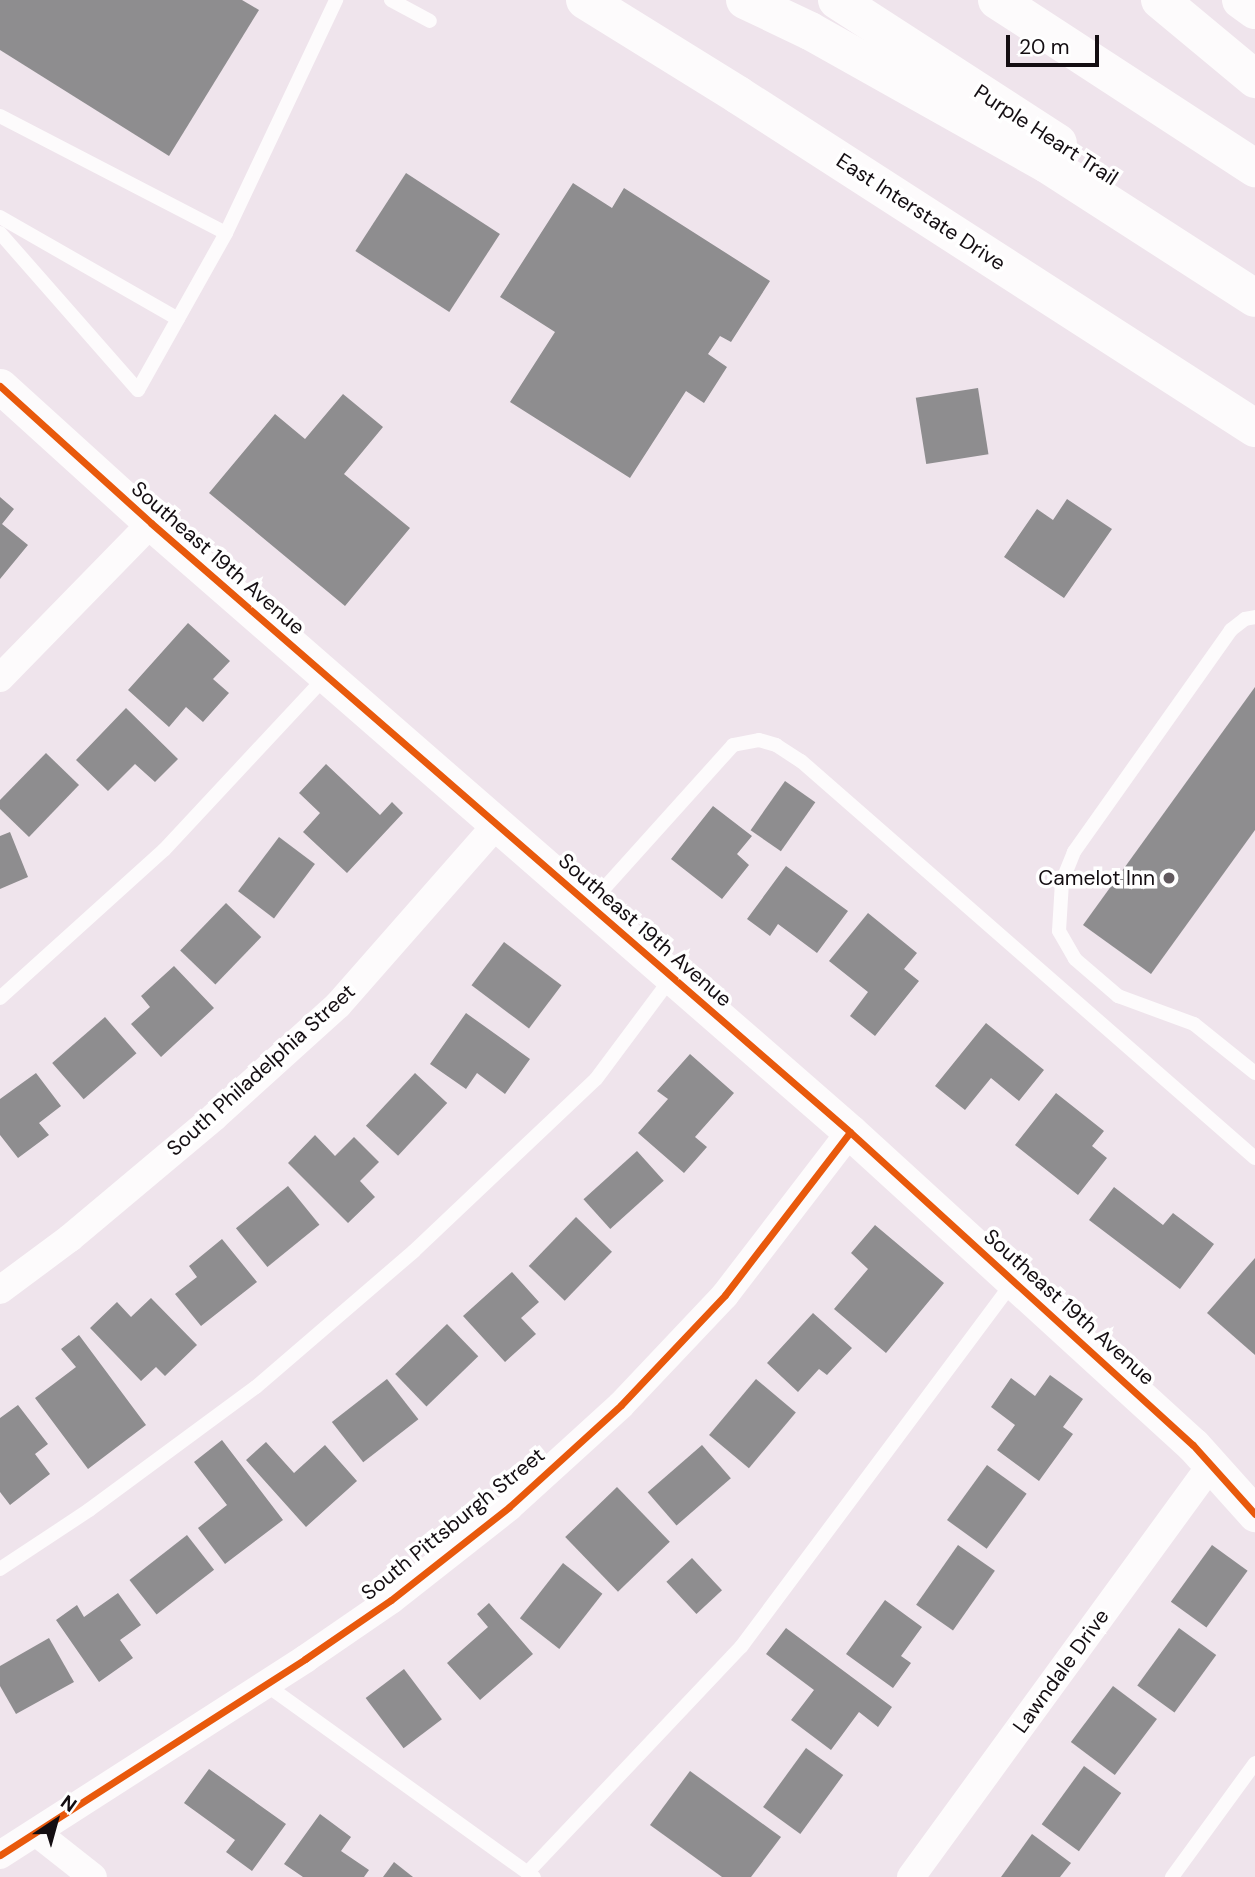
<!DOCTYPE html>
<style>
body{margin:0}
#map{position:relative;width:1255px;height:1877px;overflow:hidden;background:#efe4ec;font-family:"DM Sans",sans-serif}
div>[style]{position:absolute}
.building>*{inset:0;background:#8e8d8f;transform-origin:0 0}
.service>*{height:14px;margin:-7px;padding:0 7px;transform-origin:7px;border-radius:7px;background:#fdfbfc}
.minor>*{height:28px;margin:-14px;padding:0 14px;transform-origin:14px;border-radius:14px;background:#fdfbfc}
.tertiary>*{height:35px;margin:-17.5px;padding:0 17.5px;transform-origin:17.5px;border-radius:17.5px;background:#fdfbfc}
.secondary>*{height:38px;margin:-19px;padding:0 19px;transform-origin:19px;border-radius:19px;background:#fdfbfc}
.motorway>*{height:38px;margin:-19px;padding:0 19px;transform-origin:19px;border-radius:19px;background:#fdfbfc}
.cycleway>*{height:7px;margin:-3.5px;padding:0 3.5px;transform-origin:3.5px;border-radius:3.5px;background:#e8590c}
.dots>*{width:19px;height:19px;translate:-50% -50%;box-sizing:border-box;border:4px solid #fff;border-radius:50%}
span{translate:-50% -50%;white-space:nowrap;text-align:center;line-height:1.15;-webkit-text-stroke:7px #fff;paint-order:stroke}
.street-label{font-size:21px;color:#140e12}
.poi-label{font-size:21px;color:#140e12}
.right{translate:-100% -50%;text-align:right}
.north{position:absolute;left:21px;top:1786px;width:70px;height:70px;-webkit-text-stroke:5px #fff;paint-order:stroke;rotate:36deg;font-size:19px;font-weight:700;line-height:28px;text-align:center;color:#140e12}
.north::after{content:'';display:block;margin:auto;width:24px;height:32px;background:#140e12;clip-path:polygon(50% 0,100% 100%,50% 72%,0 100%)}
.scale{position:absolute;left:1006px;top:35px;width:93px;height:32px;box-sizing:border-box;border:4px solid #140e12;border-top:0;padding-left:9px;font-size:21px;line-height:24px;white-space:nowrap;color:#140e12;-webkit-text-stroke:5px #fff;paint-order:stroke}
</style>
<div id="map">
<div class="building">
<i style="clip-path:polygon(0 0,242px 0,259px 10px,169px 156px,0 50px)"></i>
<i style="left:406px;top:173px;width:112px;height:93px;rotate:33deg"></i>
<i style="clip-path:polygon(573px 183px,612px 208px,624px 188px,770px 281px,731px 342px,720px 336px,708px 354px,727px 367px,704px 403px,686px 391px,630px 478px,510px 402px,555px 332px,500px 297px)"></i>
<i style="left:978px;top:388px;width:67px;height:63px;rotate:81deg"></i>
<i style="clip-path:polygon(343px 394px,383px 427px,344px 474px,410px 528px,345px 606px,209px 493px,275px 414px,305px 439px)"></i>
<i style="clip-path:polygon(0 497px,14px 509px,2px 524px,28px 545px,0 579px)"></i>
<i style="clip-path:polygon(1067px 499px,1112px 529px,1064px 598px,1004px 557px,1037px 509px,1053px 520px)"></i>
<i style="clip-path:polygon(188px 623px,230px 661px,213px 679px,229px 693px,203px 722px,186px 707px,169px 727px,128px 690px)"></i>
<i style="clip-path:polygon(1255px 687px,1255px 830px,1151px 974px,1083px 925px)"></i>
<i style="clip-path:polygon(126px 708px,178px 759px,155px 782px,135px 764px,108px 791px,76px 760px)"></i>
<i style="clip-path:polygon(46px 753px,79px 785px,29px 837px,0 809px,0 800px)"></i>
<i style="clip-path:polygon(326px 764px,380px 815px,392px 802px,403px 813px,347px 873px,303px 832px,320px 813px,299px 793px)"></i>
<i style="left:785px;top:781px;width:37px;height:60px;rotate:35deg"></i>
<i style="clip-path:polygon(713px 806px,752px 836px,737px 854px,749px 865px,722px 899px,671px 859px)"></i>
<i style="clip-path:polygon(10px 832px,28px 877px,0 889px,0 836px)"></i>
<i style="left:279px;top:837px;width:45px;height:68px;rotate:37deg"></i>
<i style="clip-path:polygon(786px 866px,848px 911px,817px 953px,778px 924px,770px 936px,747px 919px)"></i>
<i style="left:226px;top:903px;width:49px;height:66px;rotate:44deg"></i>
<i style="clip-path:polygon(868px 913px,917px 953px,904px 969px,919px 981px,875px 1036px,850px 1016px,868px 992px,829px 961px)"></i>
<i style="left:504px;top:942px;width:72px;height:54px;rotate:37deg"></i>
<i style="clip-path:polygon(174px 966px,214px 1008px,161px 1057px,131px 1024px,150px 1007px,141px 996px)"></i>
<i style="clip-path:polygon(466px 1013px,530px 1059px,505px 1094px,477px 1073px,466px 1089px,430px 1064px)"></i>
<i style="left:105px;top:1017px;width:48px;height:70px;rotate:49deg"></i>
<i style="clip-path:polygon(986px 1023px,1044px 1070px,1019px 1101px,991px 1078px,965px 1110px,935px 1086px)"></i>
<i style="clip-path:polygon(690px 1054px,734px 1093px,695px 1137px,707px 1147px,684px 1173px,638px 1133px,668px 1099px,657px 1091px)"></i>
<i style="clip-path:polygon(36px 1073px,61px 1106px,39px 1123px,49px 1135px,18px 1158px,0 1135px,0 1099px)"></i>
<i style="left:415px;top:1073px;width:44px;height:72px;rotate:43deg"></i>
<i style="clip-path:polygon(1056px 1093px,1104px 1131px,1092px 1146px,1107px 1158px,1078px 1195px,1015px 1145px)"></i>
<i style="clip-path:polygon(315px 1135px,335px 1156px,354px 1137px,379px 1162px,360px 1181px,375px 1197px,348px 1223px,288px 1163px)"></i>
<i style="left:637px;top:1151px;width:40px;height:72px;rotate:48deg"></i>
<i style="left:288px;top:1186px;width:50px;height:67px;rotate:51deg"></i>
<i style="clip-path:polygon(1114px 1187px,1163px 1225px,1173px 1213px,1214px 1244px,1180px 1289px,1089px 1220px)"></i>
<i style="left:576px;top:1217px;width:50px;height:68px;rotate:44deg"></i>
<i style="clip-path:polygon(875px 1225px,944px 1283px,886px 1353px,834px 1309px,868px 1269px,851px 1253px)"></i>
<i style="clip-path:polygon(222px 1239px,257px 1282px,201px 1326px,175px 1294px,197px 1277px,189px 1266px)"></i>
<i style="clip-path:polygon(1255px 1258px,1255px 1355px,1207px 1313px)"></i>
<i style="clip-path:polygon(512px 1272px,539px 1302px,521px 1318px,536px 1334px,505px 1362px,463px 1316px)"></i>
<i style="clip-path:polygon(151px 1298px,197px 1345px,165px 1376px,156px 1367px,141px 1381px,90px 1328px,117px 1302px,131px 1317px)"></i>
<i style="clip-path:polygon(813px 1313px,852px 1348px,827px 1375px,819px 1369px,798px 1392px,767px 1363px)"></i>
<i style="left:447px;top:1324px;width:45px;height:72px;rotate:46deg"></i>
<i style="clip-path:polygon(79px 1335px,146px 1425px,88px 1469px,35px 1398px,76px 1367px,61px 1349px)"></i>
<i style="clip-path:polygon(1050px 1375px,1083px 1399px,1063px 1427px,1073px 1434px,1039px 1481px,997px 1450px,1015px 1425px,991px 1407px,1011px 1378px,1035px 1396px)"></i>
<i style="left:387px;top:1379px;width:51px;height:70px;rotate:52deg"></i>
<i style="left:756px;top:1379px;width:52px;height:73px;rotate:40deg"></i>
<i style="clip-path:polygon(18px 1405px,48px 1444px,35px 1454px,50px 1474px,10px 1505px,0 1492px,0 1418px)"></i>
<i style="clip-path:polygon(222px 1440px,283px 1520px,225px 1564px,198px 1528px,227px 1505px,194px 1462px)"></i>
<i style="clip-path:polygon(266px 1442px,294px 1473px,325px 1445px,357px 1481px,306px 1527px,246px 1460px)"></i>
<i style="left:702px;top:1445px;width:44px;height:72px;rotate:49deg"></i>
<i style="left:987px;top:1465px;width:49px;height:68px;rotate:36deg"></i>
<i style="left:617px;top:1487px;width:76px;height:72px;rotate:46deg"></i>
<i style="left:187px;top:1535px;width:44px;height:73px;rotate:52deg"></i>
<i style="left:958px;top:1545px;width:45px;height:73px;rotate:35deg"></i>
<i style="left:1212px;top:1545px;width:44px;height:70px;rotate:36deg"></i>
<i style="left:692px;top:1558px;width:44px;height:35px;rotate:47deg"></i>
<i style="left:563px;top:1563px;width:50px;height:70px;rotate:38deg"></i>
<i style="clip-path:polygon(118px 1593px,141px 1625px,120px 1640px,133px 1658px,99px 1682px,56px 1620px,77px 1605px,84px 1617px)"></i>
<i style="clip-path:polygon(885px 1600px,922px 1627px,901px 1656px,911px 1663px,893px 1688px,846px 1654px)"></i>
<i style="clip-path:polygon(489px 1603px,533px 1654px,480px 1700px,447px 1663px,488px 1627px,477px 1614px)"></i>
<i style="clip-path:polygon(786px 1628px,892px 1707px,878px 1727px,859px 1712px,831px 1750px,791px 1720px,814px 1690px,766px 1654px)"></i>
<i style="left:1179px;top:1628px;width:46px;height:71px;rotate:36deg"></i>
<i style="clip-path:polygon(49px 1638px,74px 1682px,16px 1714px,0 1686px,0 1666px)"></i>
<i style="left:404px;top:1669px;width:63px;height:48px;rotate:53deg"></i>
<i style="left:1113px;top:1686px;width:55px;height:70px;rotate:37deg"></i>
<i style="left:806px;top:1748px;width:46px;height:73px;rotate:36deg"></i>
<i style="left:1084px;top:1766px;width:46px;height:72px;rotate:36deg"></i>
<i style="clip-path:polygon(209px 1769px,286px 1824px,252px 1871px,226px 1852px,235px 1840px,184px 1803px)"></i>
<i style="clip-path:polygon(690px 1771px,781px 1837px,751px 1877px,722px 1877px,650px 1825px)"></i>
<i style="clip-path:polygon(320px 1814px,351px 1837px,341px 1851px,369px 1870px,364px 1877px,303px 1877px,284px 1864px)"></i>
<i style="clip-path:polygon(1032px 1834px,1071px 1863px,1060px 1877px,1001px 1877px)"></i>
<i style="clip-path:polygon(394px 1862px,413px 1877px,383px 1877px)"></i>
</div>
<div class="service">
<i style="left:391px;top:0;width:44px;rotate:28.3deg"></i>
<i style="left:0;top:116px;width:254px;rotate:27.4deg"></i>
<i style="left:0;top:217px;width:205px;rotate:29.8deg"></i>
<i style="left:0;top:233px;width:209px;rotate:48.7deg"></i>
<i style="left:138px;top:390px;width:180px;rotate:-60.7deg"></i>
<i style="left:226px;top:233px;width:258px;rotate:-64.7deg"></i>
<i style="left:1255px;top:617px;width:10px;rotate:169deg"></i>
<i style="left:1245px;top:619px;width:18px;rotate:142deg"></i>
<i style="left:1231px;top:630px;width:272px;rotate:125.3deg"></i>
<i style="left:1074px;top:852px;width:32px;rotate:112deg"></i>
<i style="left:1062px;top:882px;width:49px;rotate:93.5deg"></i>
<i style="left:1059px;top:931px;width:32px;rotate:60deg"></i>
<i style="left:1075px;top:959px;width:57px;rotate:40.7deg"></i>
<i style="left:1118px;top:996px;width:81px;rotate:20.2deg"></i>
<i style="left:1194px;top:1024px;width:78px;rotate:38.8deg"></i>
<i style="left:590px;top:904px;width:214px;rotate:-48deg"></i>
<i style="left:733px;top:745px;width:26px;rotate:-11deg"></i>
<i style="left:759px;top:740px;width:18px;rotate:16deg"></i>
<i style="left:776px;top:745px;width:30px;rotate:33deg"></i>
<i style="left:801px;top:761px;width:603px;rotate:41.17deg"></i>
<i style="left:0;top:998px;width:221px;rotate:-42.1deg"></i>
<i style="left:164px;top:850px;width:238px;rotate:-47deg"></i>
<i style="left:0;top:1569px;width:107px;rotate:-33.5deg"></i>
<i style="left:89px;top:1510px;width:207px;rotate:-36.4deg"></i>
<i style="left:256px;top:1387px;width:208px;rotate:-40.7deg"></i>
<i style="left:414px;top:1251px;width:250px;rotate:-43.4deg"></i>
<i style="left:596px;top:1079px;width:127px;rotate:-53.3deg"></i>
<i style="left:265px;top:1684px;width:331px;rotate:35.7deg"></i>
<i style="left:528px;top:1872px;width:310px;rotate:-46.6deg"></i>
<i style="left:741px;top:1647px;width:455px;rotate:-53.3deg"></i>
<i style="left:1172px;top:1877px;width:141px;rotate:-53.9deg"></i>
</div>
<div class="minor">
<i style="left:0;top:678px;width:216px;rotate:-45.7deg"></i>
<i style="left:0;top:1290px;width:87px;rotate:-36.6deg"></i>
<i style="left:70px;top:1238px;width:188px;rotate:-40deg"></i>
<i style="left:214px;top:1117px;width:167px;rotate:-42.1deg"></i>
<i style="left:338px;top:1005px;width:241px;rotate:-48.7deg"></i>
<i style="left:37px;top:1833px;width:71px;rotate:38.2deg"></i>
<i style="left:0;top:1855px;width:363px;rotate:-32.7deg"></i>
<i style="left:305px;top:1659px;width:104px;rotate:-34.5deg"></i>
<i style="left:391px;top:1600px;width:150px;rotate:-38.2deg"></i>
<i style="left:509px;top:1507px;width:151px;rotate:-42.3deg"></i>
<i style="left:621px;top:1405px;width:151px;rotate:-46.6deg"></i>
<i style="left:725px;top:1295px;width:205px;rotate:-52.5deg"></i>
<i style="left:911px;top:1877px;width:510px;rotate:-53.94deg"></i>
</div>
<div class="tertiary">
<i style="left:0;top:386px;width:204px;rotate:42.2deg"></i>
<i style="left:151px;top:523px;width:927px;rotate:41.06deg"></i>
<i style="left:850px;top:1132px;width:464px;rotate:42.4deg"></i>
<i style="left:1193px;top:1445px;width:93px;rotate:48.1deg"></i>
</div>
<div class="secondary">
<i style="left:585px;top:0;width:180px;rotate:31.8deg"></i>
<i style="left:738px;top:95px;width:615px;rotate:32.79deg"></i>
<i style="left:1241px;top:0;width:17px;rotate:36deg"></i>
</div>
<div class="motorway">
<i style="left:745px;top:0;width:72px;rotate:25.5deg"></i>
<i style="left:810px;top:31px;width:272px;rotate:29.3deg"></i>
<i style="left:1047px;top:164px;width:247px;rotate:32.8deg"></i>
<i style="left:837px;top:0;width:263px;rotate:32.9deg"></i>
<i style="left:997px;top:0;width:308px;rotate:33.1deg"></i>
<i style="left:1160px;top:0;width:124px;rotate:39.7deg"></i>
</div>
<div class="cycleway">
<i style="left:0;top:386px;width:204px;rotate:42.2deg"></i>
<i style="left:151px;top:523px;width:927px;rotate:41.06deg"></i>
<i style="left:850px;top:1132px;width:464px;rotate:42.4deg"></i>
<i style="left:1193px;top:1445px;width:93px;rotate:48.1deg"></i>
<i style="left:0;top:1855px;width:363px;rotate:-32.7deg"></i>
<i style="left:305px;top:1659px;width:104px;rotate:-34.5deg"></i>
<i style="left:391px;top:1600px;width:150px;rotate:-38.2deg"></i>
<i style="left:509px;top:1507px;width:151px;rotate:-42.3deg"></i>
<i style="left:621px;top:1405px;width:151px;rotate:-46.6deg"></i>
<i style="left:725px;top:1295px;width:205px;rotate:-52.5deg"></i>
</div>
<div class="dots">
<i style="left:1169px;top:878px;background:#61595e"></i>
</div>
<div class="street-label">
<span style="left:1046px;top:135px;rotate:33deg">Purple Heart Trail</span>
<span style="left:921px;top:212px;rotate:33deg">East Interstate Drive</span>
<span style="left:218px;top:558px;rotate:41deg">Southeast 19th Avenue</span>
<span style="left:645px;top:930px;rotate:41deg">Southeast 19th Avenue</span>
<span style="left:261px;top:1070px;rotate:-42deg">South Philadelphia Street</span>
<span style="left:1069px;top:1307px;rotate:42deg">Southeast 19th Avenue</span>
<span style="left:453px;top:1524px;rotate:-39deg">South Pittsburgh Street</span>
<span style="left:1061px;top:1671px;rotate:-54deg">Lawndale Drive</span>
</div>
<div class="poi-label">
<span class="right" style="left:1155px;top:878px">Camelot Inn</span>
</div>
<div class="north">N</div>
<div class="scale">20 m</div>
</div>
